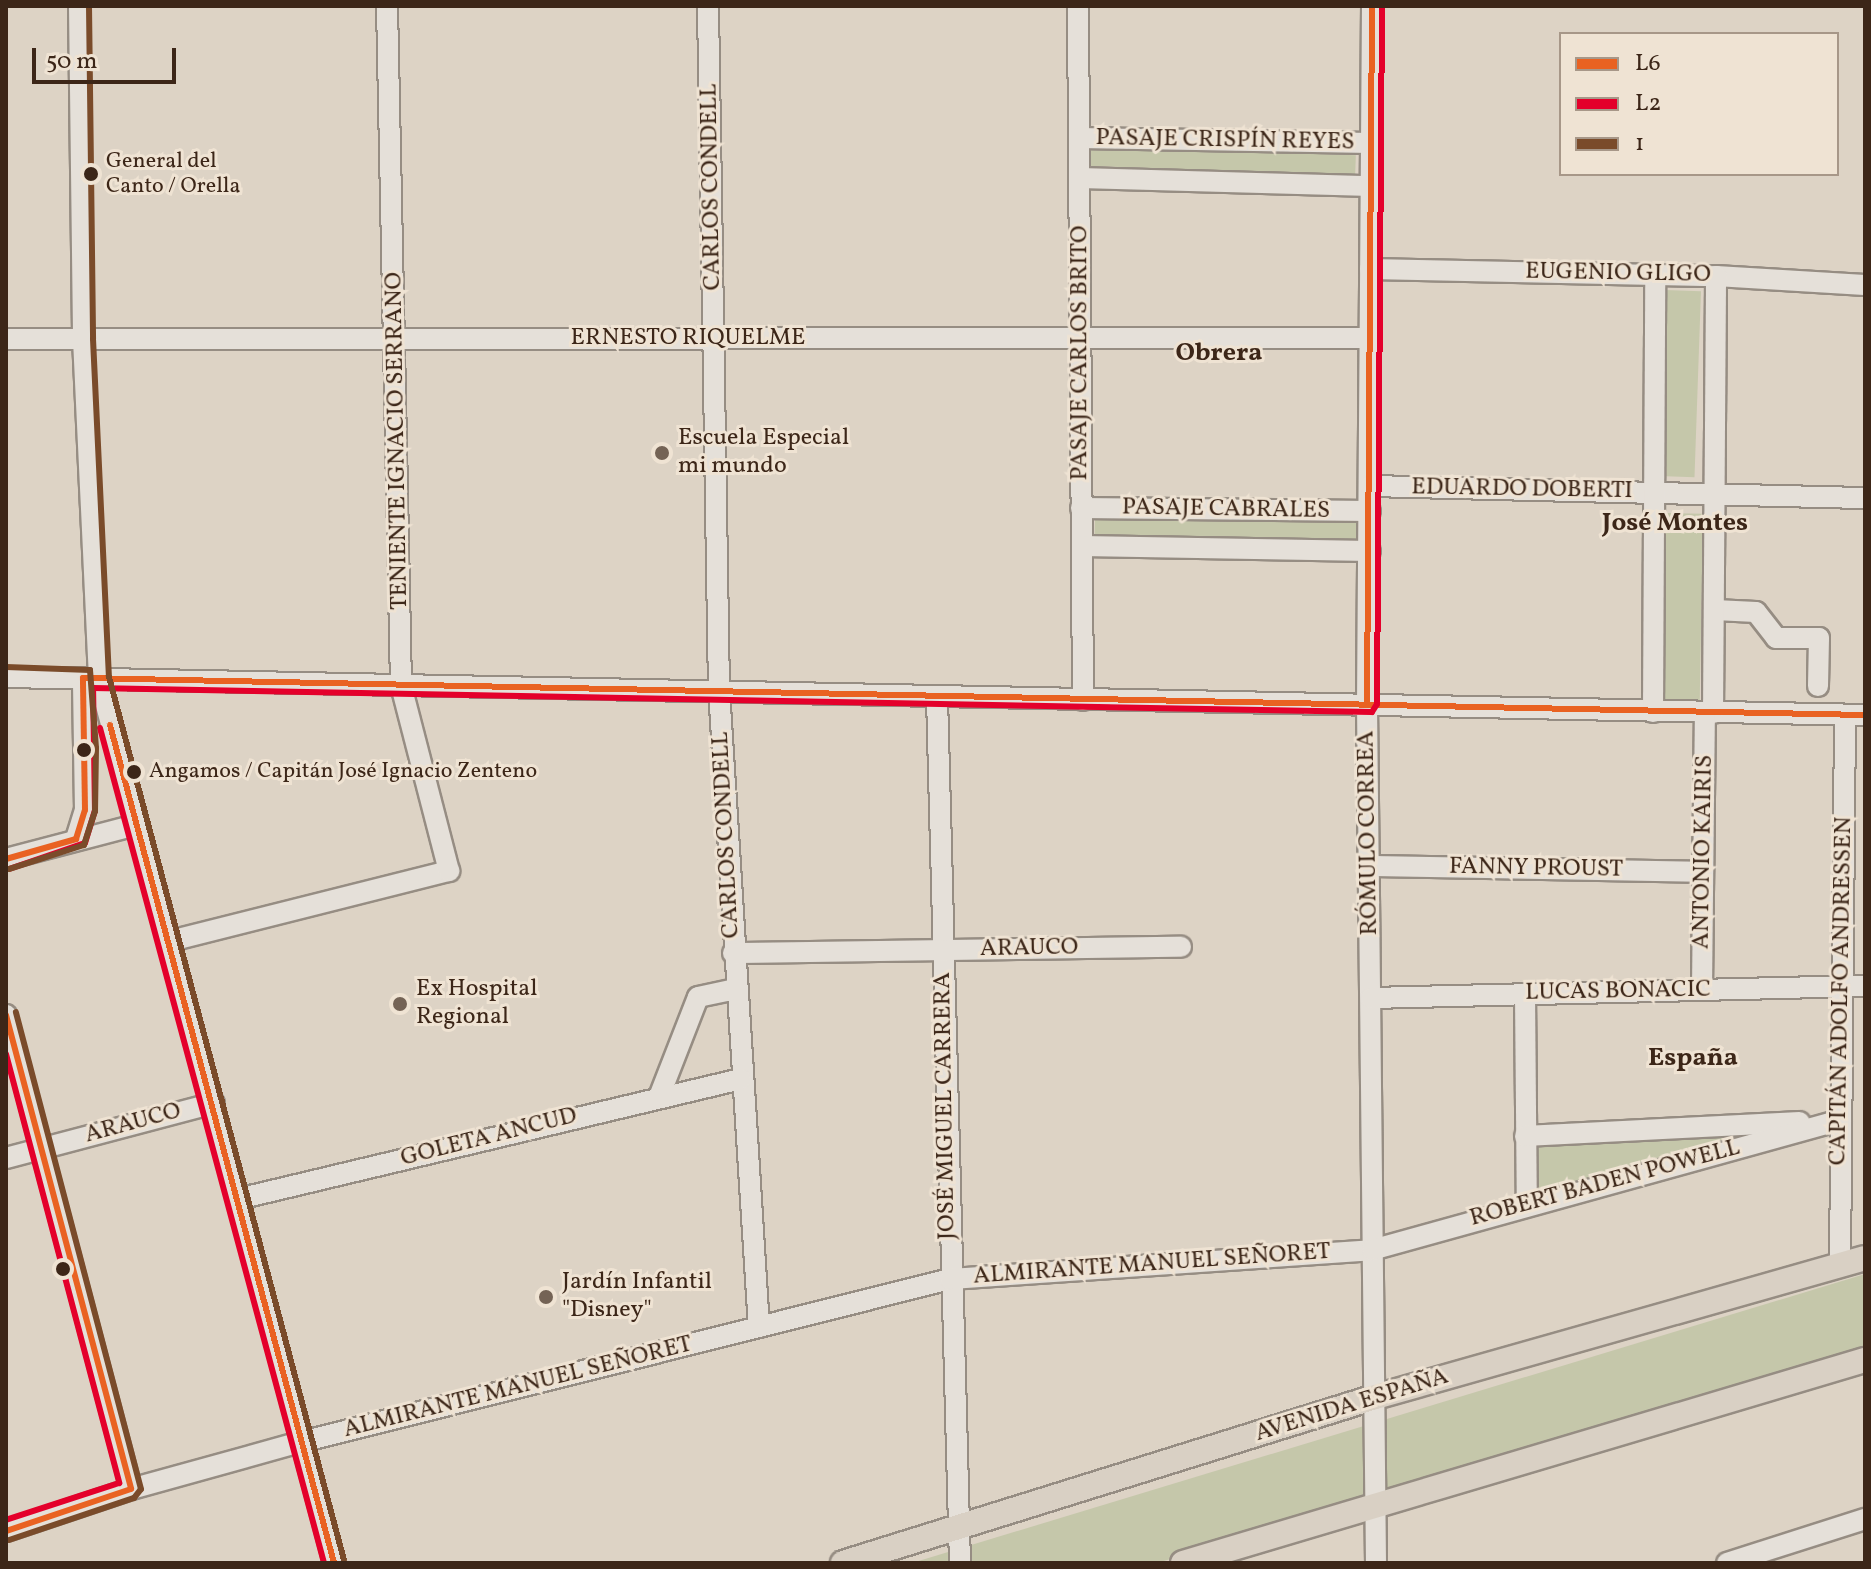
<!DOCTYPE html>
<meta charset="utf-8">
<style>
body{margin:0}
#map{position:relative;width:1871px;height:1569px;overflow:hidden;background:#ddd3c5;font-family:Vollkorn,serif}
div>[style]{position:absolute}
.green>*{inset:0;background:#c5c7aa;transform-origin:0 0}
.roads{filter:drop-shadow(2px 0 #968d83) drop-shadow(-2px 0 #968d83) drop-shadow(0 2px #968d83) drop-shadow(0 -2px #968d83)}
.minor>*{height:20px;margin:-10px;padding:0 10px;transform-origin:10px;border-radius:10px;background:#e5e0d9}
.major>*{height:24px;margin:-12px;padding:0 12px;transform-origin:12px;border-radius:12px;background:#d9d0c4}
.bus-1>*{height:6px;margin:-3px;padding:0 3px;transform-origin:3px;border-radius:3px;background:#e96222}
.bus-2>*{height:6px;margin:-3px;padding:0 3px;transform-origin:3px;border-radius:3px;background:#e4002b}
.bus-3>*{height:6px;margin:-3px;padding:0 3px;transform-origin:3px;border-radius:3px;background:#7a4b2a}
.dots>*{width:22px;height:22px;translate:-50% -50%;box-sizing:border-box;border:4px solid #efe3d3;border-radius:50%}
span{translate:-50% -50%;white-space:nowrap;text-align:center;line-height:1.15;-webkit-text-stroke:6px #efe3d3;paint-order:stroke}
.bus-label{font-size:22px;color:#3c2618}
.left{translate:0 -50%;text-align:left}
.street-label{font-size:24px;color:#3c2618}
.poi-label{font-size:24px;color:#3c2618}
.neighbourhood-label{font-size:26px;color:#3c2618;font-weight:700}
.frame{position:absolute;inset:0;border:8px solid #3c2618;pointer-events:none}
.legend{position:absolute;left:1559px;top:32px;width:280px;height:144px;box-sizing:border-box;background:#efe3d3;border:2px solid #a79788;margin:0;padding:10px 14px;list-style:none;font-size:24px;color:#3c2618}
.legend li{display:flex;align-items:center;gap:16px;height:40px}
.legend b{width:40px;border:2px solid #a79788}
.scale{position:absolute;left:32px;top:48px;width:144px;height:36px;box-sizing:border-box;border:4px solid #3c2618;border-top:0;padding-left:10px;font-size:24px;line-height:28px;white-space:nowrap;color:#3c2618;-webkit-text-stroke:6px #efe3d3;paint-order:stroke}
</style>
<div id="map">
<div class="green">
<i style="left:1091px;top:146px;width:265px;height:20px;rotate:2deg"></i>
<i style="left:1665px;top:290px;width:36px;height:186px;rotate:2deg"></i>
<i style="left:1661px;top:513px;width:42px;height:187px;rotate:1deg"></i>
<i style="left:1095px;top:518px;width:264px;height:20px;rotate:1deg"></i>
<i style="clip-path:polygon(1759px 1134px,1538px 1191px,1536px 1145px)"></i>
<i style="clip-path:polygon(1865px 1274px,1865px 1353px,1759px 1386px,1157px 1563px,912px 1563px)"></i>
</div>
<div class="roads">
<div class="minor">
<i style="left:79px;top:6px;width:333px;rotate:89.3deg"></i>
<i style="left:83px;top:339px;width:340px;rotate:87.3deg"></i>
<i style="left:99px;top:679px;width:915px;rotate:75.11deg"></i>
<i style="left:708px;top:6px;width:684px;rotate:89.08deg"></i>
<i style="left:719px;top:690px;width:638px;rotate:86.41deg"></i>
<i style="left:1078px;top:6px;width:694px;rotate:89.59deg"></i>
<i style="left:1372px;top:6px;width:698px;rotate:90.41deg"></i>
<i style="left:1367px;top:704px;width:859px;rotate:89.4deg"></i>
<i style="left:1079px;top:138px;width:292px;rotate:1deg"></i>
<i style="left:1080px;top:178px;width:291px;rotate:1.6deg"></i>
<i style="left:1370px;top:269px;width:346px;rotate:1.2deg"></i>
<i style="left:1716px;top:276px;width:149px;rotate:3.5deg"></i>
<i style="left:6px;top:339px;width:1365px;rotate:-0.04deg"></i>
<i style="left:1371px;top:486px;width:494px;rotate:1.4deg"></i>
<i style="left:1081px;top:508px;width:289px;rotate:0.6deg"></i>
<i style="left:1082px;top:546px;width:288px;rotate:1deg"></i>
<i style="left:1715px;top:610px;width:41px;rotate:2.8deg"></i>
<i style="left:1756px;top:612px;width:33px;rotate:52deg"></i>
<i style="left:1776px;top:638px;width:43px"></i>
<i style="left:1819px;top:638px;width:48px;rotate:91.2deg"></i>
<i style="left:6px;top:677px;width:1859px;rotate:1.17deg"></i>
<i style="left:937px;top:697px;width:866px;rotate:88.48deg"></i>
<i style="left:1653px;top:712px;width:438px;rotate:-89.7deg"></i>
<i style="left:1713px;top:713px;width:437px;rotate:-89.6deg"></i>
<i style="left:76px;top:839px;width:30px;rotate:-73deg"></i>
<i style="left:85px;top:810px;width:132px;rotate:-90.9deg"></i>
<i style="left:6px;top:859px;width:134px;rotate:-14.7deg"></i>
<i style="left:1369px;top:866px;width:333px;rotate:1deg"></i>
<i style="left:170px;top:941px;width:288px;rotate:-14.1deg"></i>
<i style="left:449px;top:871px;width:192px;rotate:-104.5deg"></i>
<i style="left:401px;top:685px;width:679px;rotate:-91.18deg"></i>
<i style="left:733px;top:953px;width:448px;rotate:-0.8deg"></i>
<i style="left:1702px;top:990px;width:276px;rotate:-89.4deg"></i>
<i style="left:1525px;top:994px;width:210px;rotate:89.5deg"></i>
<i style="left:1371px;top:998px;width:494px;rotate:-1.4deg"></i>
<i style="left:6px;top:1015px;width:490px;rotate:75.2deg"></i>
<i style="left:659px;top:1097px;width:107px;rotate:-68.7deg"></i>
<i style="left:698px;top:997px;width:38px;rotate:-12deg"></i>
<i style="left:1525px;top:1136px;width:275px;rotate:-2.9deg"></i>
<i style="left:6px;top:1158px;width:215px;rotate:-14.8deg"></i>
<i style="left:238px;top:1199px;width:517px;rotate:-13.42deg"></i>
<i style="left:1840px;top:1266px;width:551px;rotate:-89.48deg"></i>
<i style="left:6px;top:1531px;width:132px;rotate:-18.6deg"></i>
<i style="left:131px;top:1489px;width:176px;rotate:-15.5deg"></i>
<i style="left:301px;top:1442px;width:669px;rotate:-14.1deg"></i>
<i style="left:950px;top:1279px;width:423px;rotate:-3.9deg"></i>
<i style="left:1372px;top:1250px;width:486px;rotate:-15.5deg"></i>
<i style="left:1727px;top:1563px;width:145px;rotate:-17.7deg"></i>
</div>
<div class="major">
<i style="left:843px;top:1563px;width:554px;rotate:-17.32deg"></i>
<i style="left:1372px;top:1398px;width:512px;rotate:-15.85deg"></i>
<i style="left:1183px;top:1563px;width:712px;rotate:-16.58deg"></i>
</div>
</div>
<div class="bus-1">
<i style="left:1367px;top:704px;width:698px;rotate:-89.59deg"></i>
<i style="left:110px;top:725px;width:867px;rotate:75.03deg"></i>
<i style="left:6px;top:859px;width:73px;rotate:-15.9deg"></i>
<i style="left:76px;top:839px;width:30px;rotate:-73deg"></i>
<i style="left:85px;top:810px;width:132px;rotate:-90.9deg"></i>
<i style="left:83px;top:678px;width:1782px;rotate:1.19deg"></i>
<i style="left:6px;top:1015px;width:490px;rotate:75.2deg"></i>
<i style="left:131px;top:1489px;width:132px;rotate:161.4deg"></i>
</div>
<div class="bus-2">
<i style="left:100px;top:728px;width:865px;rotate:74.98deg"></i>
<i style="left:9px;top:869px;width:80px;rotate:-18.9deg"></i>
<i style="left:85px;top:843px;width:34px;rotate:-73deg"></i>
<i style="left:95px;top:811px;width:123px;rotate:-90.9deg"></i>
<i style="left:93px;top:688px;width:1279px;rotate:1.08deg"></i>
<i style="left:1372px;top:712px;width:9px;rotate:-58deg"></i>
<i style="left:1377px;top:704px;width:698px;rotate:-89.59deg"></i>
<i style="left:6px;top:1054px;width:444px;rotate:75.2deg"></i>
<i style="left:119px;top:1483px;width:119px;rotate:161.9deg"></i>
</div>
<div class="bus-3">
<i style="left:89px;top:6px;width:333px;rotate:89.3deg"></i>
<i style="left:93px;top:339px;width:338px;rotate:87.3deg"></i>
<i style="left:109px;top:677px;width:914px;rotate:75.1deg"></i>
<i style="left:6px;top:667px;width:84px;rotate:2deg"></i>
<i style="left:90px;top:670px;width:78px;rotate:85.6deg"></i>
<i style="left:96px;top:748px;width:63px;rotate:90.9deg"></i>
<i style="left:95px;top:811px;width:36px;rotate:108deg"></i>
<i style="left:84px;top:845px;width:79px;rotate:162.3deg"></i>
<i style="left:9px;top:1540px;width:132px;rotate:-18.6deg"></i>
<i style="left:134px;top:1498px;width:11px;rotate:-52deg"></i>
<i style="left:141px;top:1489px;width:493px;rotate:-104.7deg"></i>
</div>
<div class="dots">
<i style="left:91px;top:174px;background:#3c2618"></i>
<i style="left:662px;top:453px;background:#746355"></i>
<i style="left:84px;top:750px;background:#3c2618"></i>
<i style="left:134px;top:772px;background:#3c2618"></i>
<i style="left:400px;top:1004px;background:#746355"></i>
<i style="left:63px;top:1269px;background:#3c2618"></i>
<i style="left:546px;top:1297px;background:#746355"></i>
</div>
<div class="bus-label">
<span class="left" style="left:106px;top:174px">General del<br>Canto / Orella</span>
<span class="left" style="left:149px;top:772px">Angamos / Capitán José Ignacio Zenteno</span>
</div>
<div class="street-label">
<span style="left:1225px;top:141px;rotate:1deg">PASAJE CRISPÍN REYES</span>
<span style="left:712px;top:187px;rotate:-91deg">CARLOS CONDELL</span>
<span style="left:1618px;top:274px;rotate:1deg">EUGENIO GLIGO</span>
<span style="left:688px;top:339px">ERNESTO RIQUELME</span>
<span style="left:1081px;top:353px;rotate:-90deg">PASAJE CARLOS BRITO</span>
<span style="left:398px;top:441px;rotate:-91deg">TENIENTE IGNACIO SERRANO</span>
<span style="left:1522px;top:490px;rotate:1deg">EDUARDO DOBERTI</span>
<span style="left:1226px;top:510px;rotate:1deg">PASAJE CABRALES</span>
<span style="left:1369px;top:833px;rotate:-91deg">RÓMULO CORREA</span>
<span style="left:727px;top:835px;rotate:-93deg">CARLOS CONDELL</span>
<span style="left:1704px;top:852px;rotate:-89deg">ANTONIO KAIRIS</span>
<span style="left:1536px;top:869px;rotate:1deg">FANNY PROUST</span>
<span style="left:1029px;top:949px;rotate:-1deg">ARAUCO</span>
<span style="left:1842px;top:991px;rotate:-89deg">CAPITÁN ADOLFO ANDRESSEN</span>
<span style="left:1618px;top:992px;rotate:-1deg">LUCAS BONACIC</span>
<span style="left:946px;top:1106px;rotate:-91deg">JOSÉ MIGUEL CARRERA</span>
<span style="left:133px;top:1124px;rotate:-15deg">ARAUCO</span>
<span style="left:489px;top:1138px;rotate:-14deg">GOLETA ANCUD</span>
<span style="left:1605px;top:1184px;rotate:-15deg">ROBERT BADEN POWELL</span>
<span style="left:1152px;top:1265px;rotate:-4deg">ALMIRANTE MANUEL SEÑORET</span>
<span style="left:518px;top:1388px;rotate:-14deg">ALMIRANTE MANUEL SEÑORET</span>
<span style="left:1352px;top:1406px;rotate:-17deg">AVENIDA ESPAÑA</span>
</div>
<div class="poi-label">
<span class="left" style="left:678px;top:453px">Escuela Especial<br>mi mundo</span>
<span class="left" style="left:416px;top:1004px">Ex Hospital<br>Regional</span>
<span class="left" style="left:562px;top:1297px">Jardín Infantil<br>"Disney"</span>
</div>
<div class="neighbourhood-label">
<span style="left:1219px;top:354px">Obrera</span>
<span style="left:1675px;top:524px">José Montes</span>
<span style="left:1693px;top:1059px">España</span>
</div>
<div class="frame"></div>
<ul class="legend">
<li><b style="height:10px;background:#e96222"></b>L6</li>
<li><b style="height:10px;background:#e4002b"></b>L2</li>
<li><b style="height:10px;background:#7a4b2a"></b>1</li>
</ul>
<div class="scale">50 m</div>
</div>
